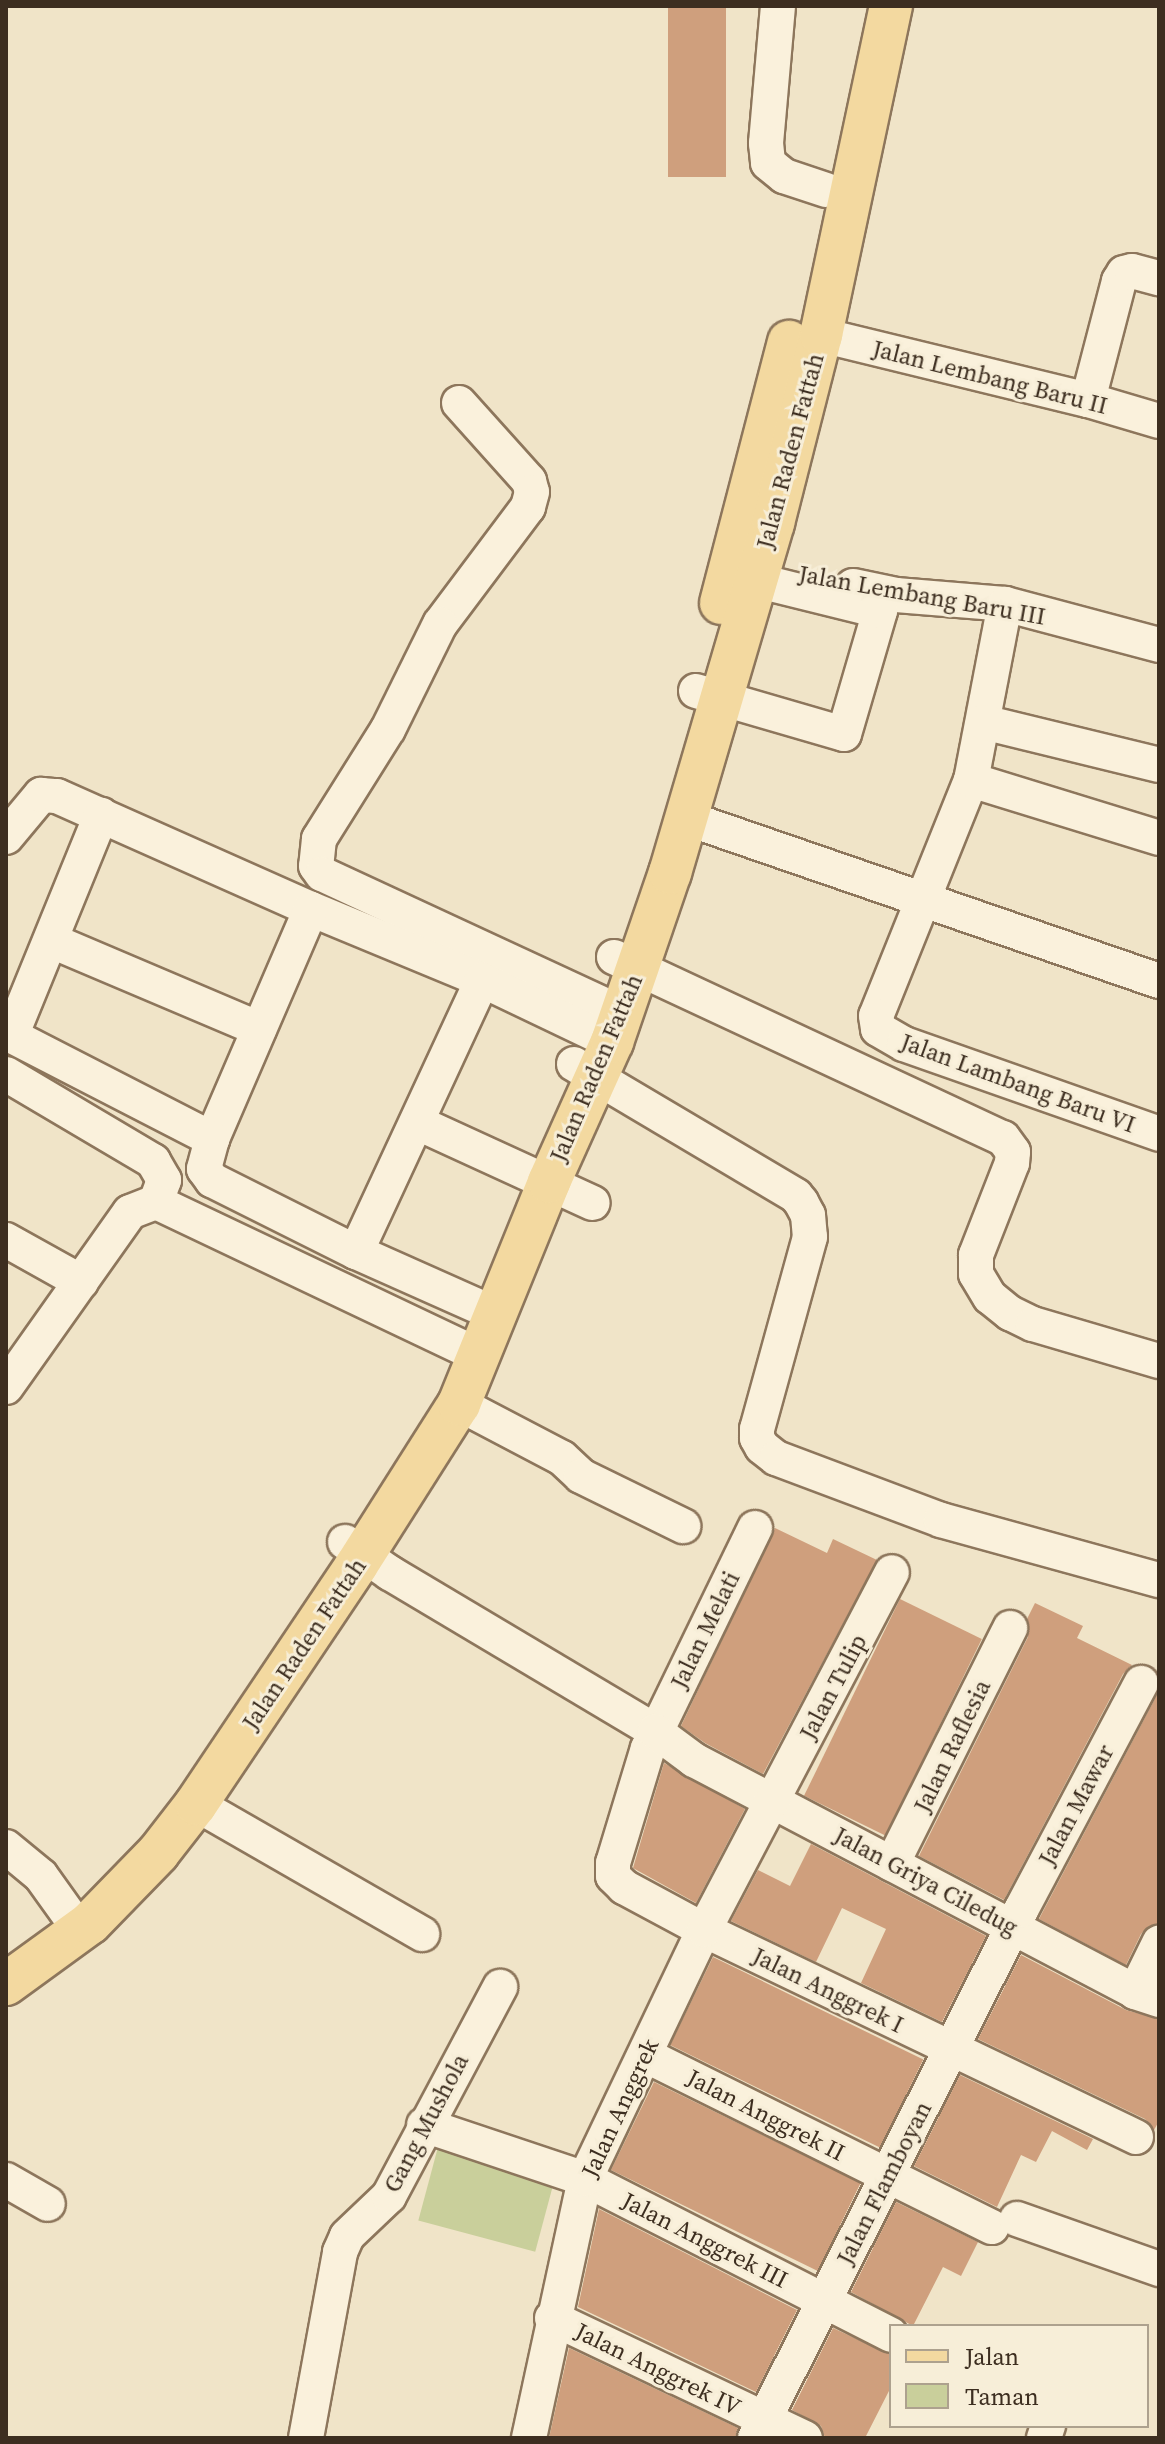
<!DOCTYPE html>
<style>
body{margin:0}
#map{position:relative;width:1165px;height:2444px;overflow:hidden;background:#f0e4c8;font-family:"Source Serif 4",serif}
div>[style]{position:absolute}
.green>*{inset:0;background:#c9cf9b;transform-origin:0 0}
.building>*{inset:0;background:#cf9f7d;transform-origin:0 0}
.roads{filter:drop-shadow(2px 0 #8d765c) drop-shadow(-2px 0 #8d765c) drop-shadow(0 2px #8d765c) drop-shadow(0 -2px #8d765c)}
.minor>*{height:34px;margin:-17px;padding:0 17px;transform-origin:17px;border-radius:17px;background:#faf1dc}
.major>*{height:42px;margin:-21px;padding:0 21px;transform-origin:21px;border-radius:21px;background:#f3d9a0}
span{translate:-50% -50%;white-space:nowrap;text-align:center;line-height:1.15;-webkit-text-stroke:6px #f7eed8;paint-order:stroke}
.street-label{font-size:24px;color:#3d2e20}
.frame{position:absolute;inset:0;border:8px solid #3d2e20;pointer-events:none}
.legend{position:absolute;left:889px;top:2324px;width:260px;height:104px;box-sizing:border-box;background:#f7eed8;border:2px solid #ada18e;margin:0;padding:10px 14px;list-style:none;font-size:24px;color:#3d2e20}
.legend li{display:flex;align-items:center;gap:16px;height:40px}
.legend b{width:40px;border:2px solid #ada18e}
</style>
<div id="map">
<div class="green">
<i style="left:438px;top:2147px;width:121px;height:76px;rotate:15deg"></i>
</div>
<div class="building">
<i style="left:668px;top:6px;width:58px;height:171px"></i>
<i style="clip-path:polygon(775px 1528px,827px 1553px,833px 1539px,877px 1560px,763px 1774px,705px 1743px,681px 1726px)"></i>
<i style="left:900px;top:1599px;width:91px;height:219px;rotate:26deg"></i>
<i style="clip-path:polygon(1035px 1603px,1083px 1626px,1077px 1638px,1132px 1665px,1123px 1674px,1004px 1900px,919px 1856px,1028px 1637px,1027px 1619px)"></i>
<i style="clip-path:polygon(1159px 1691px,1159px 1923px,1149px 1926px,1141px 1934px,1126px 1965px,1039px 1919px)"></i>
<i style="clip-path:polygon(664px 1763px,745px 1809px,696px 1903px,633px 1868px)"></i>
<i style="clip-path:polygon(811px 1844px,986px 1936px,942px 2022px,861px 1983px,886px 1929px,842px 1908px,816px 1962px,731px 1921px,758px 1870px,790px 1886px)"></i>
<i style="clip-path:polygon(1021px 1955px,1126px 2010px,1159px 2019px,1159px 2121px,1154px 2130px,1145px 2119px,978px 2039px)"></i>
<i style="left:713px;top:1957px;width:234px;height:98px;rotate:26deg"></i>
<i style="clip-path:polygon(960px 2075px,1093px 2139px,1087px 2150px,1052px 2131px,1036px 2162px,1021px 2155px,997px 2207px,914px 2166px)"></i>
<i style="left:654px;top:2082px;width:230px;height:98px;rotate:26deg"></i>
<i style="clip-path:polygon(896px 2202px,978px 2242px,961px 2276px,943px 2267px,913px 2326px,851px 2292px)"></i>
<i style="clip-path:polygon(599px 2209px,797px 2310px,756px 2392px,578px 2307px)"></i>
<i style="clip-path:polygon(833px 2328px,891px 2355px,891px 2387px,865px 2438px,825px 2438px,821px 2426px,792px 2410px)"></i>
<i style="clip-path:polygon(569px 2348px,738px 2428px,735px 2438px,549px 2438px)"></i>
</div>
<div class="roads">
<div class="minor">
<i style="left:778px;top:6px;width:138px;rotate:95deg"></i>
<i style="left:766px;top:143px;width:20px;rotate:84deg"></i>
<i style="left:768px;top:163px;width:21px;rotate:39deg"></i>
<i style="left:784px;top:176px;width:44px;rotate:18.4deg"></i>
<i style="left:821px;top:335px;width:275px;rotate:13.7deg"></i>
<i style="left:1088px;top:400px;width:74px;rotate:16.5deg"></i>
<i style="left:1088px;top:400px;width:123px;rotate:-75.4deg"></i>
<i style="left:1119px;top:281px;width:9px;rotate:-58deg"></i>
<i style="left:1124px;top:273px;width:8px;rotate:-14deg"></i>
<i style="left:1132px;top:271px;width:28px;rotate:15deg"></i>
<i style="left:459px;top:403px;width:105px;rotate:48.1deg"></i>
<i style="left:529px;top:481px;width:11px;rotate:75deg"></i>
<i style="left:532px;top:492px;width:16px;rotate:105deg"></i>
<i style="left:528px;top:507px;width:146px;rotate:126.9deg"></i>
<i style="left:440px;top:624px;width:117px;rotate:116.3deg"></i>
<i style="left:388px;top:729px;width:130px;rotate:122.1deg"></i>
<i style="left:319px;top:839px;width:27px;rotate:96deg"></i>
<i style="left:316px;top:866px;width:10px;rotate:53deg"></i>
<i style="left:322px;top:874px;width:306px;rotate:24.9deg"></i>
<i style="left:853px;top:586px;width:44px;rotate:11.8deg"></i>
<i style="left:896px;top:595px;width:109px;rotate:4.7deg"></i>
<i style="left:1005px;top:604px;width:159px;rotate:14.9deg"></i>
<i style="left:1005px;top:604px;width:179px;rotate:100.9deg"></i>
<i style="left:971px;top:780px;width:254px;rotate:111.9deg"></i>
<i style="left:876px;top:1016px;width:13px;rotate:81deg"></i>
<i style="left:878px;top:1029px;width:30px;rotate:30deg"></i>
<i style="left:904px;top:1044px;width:270px;rotate:19.4deg"></i>
<i style="left:696px;top:691px;width:154px;rotate:16.2deg"></i>
<i style="left:844px;top:734px;width:128px;rotate:-73.7deg"></i>
<i style="left:880px;top:611px;width:154px;rotate:-166.1deg"></i>
<i style="left:983px;top:722px;width:181px;rotate:13.7deg"></i>
<i style="left:971px;top:780px;width:197px;rotate:17.1deg"></i>
<i style="left:686px;top:818px;width:500px;rotate:19.01deg"></i>
<i style="left:6px;top:837px;width:55px;rotate:-50.2deg"></i>
<i style="left:41px;top:795px;width:16px;rotate:4deg"></i>
<i style="left:57px;top:796px;width:278px;rotate:24deg"></i>
<i style="left:311px;top:909px;width:185px;rotate:22.5deg"></i>
<i style="left:482px;top:980px;width:144px;rotate:25.5deg"></i>
<i style="left:311px;top:909px;width:250px;rotate:113.3deg"></i>
<i style="left:212px;top:1139px;width:31px;rotate:105deg"></i>
<i style="left:204px;top:1169px;width:14px;rotate:54deg"></i>
<i style="left:212px;top:1180px;width:161px;rotate:26.6deg"></i>
<i style="left:356px;top:1252px;width:130px;rotate:24deg"></i>
<i style="left:52px;top:941px;width:225px;rotate:23deg"></i>
<i style="left:614px;top:957px;width:429px;rotate:25deg"></i>
<i style="left:1003px;top:1138px;width:17px;rotate:54deg"></i>
<i style="left:1013px;top:1152px;width:11px;rotate:95deg"></i>
<i style="left:1012px;top:1163px;width:99px;rotate:111.4deg"></i>
<i style="left:976px;top:1255px;width:19px;rotate:90deg"></i>
<i style="left:976px;top:1274px;width:27px;rotate:59deg"></i>
<i style="left:990px;top:1297px;width:26px;rotate:39deg"></i>
<i style="left:1010px;top:1313px;width:25px;rotate:26deg"></i>
<i style="left:1033px;top:1324px;width:131px;rotate:16.4deg"></i>
<i style="left:6px;top:1033px;width:232px;rotate:27.2deg"></i>
<i style="left:11px;top:1036px;width:239px;rotate:-67.8deg"></i>
<i style="left:574px;top:1064px;width:258px;rotate:30.7deg"></i>
<i style="left:796px;top:1196px;width:8px;rotate:50deg"></i>
<i style="left:801px;top:1202px;width:15px;rotate:62deg"></i>
<i style="left:808px;top:1215px;width:22px;rotate:85deg"></i>
<i style="left:810px;top:1237px;width:199px;rotate:105.4deg"></i>
<i style="left:757px;top:1429px;width:9px;rotate:90deg"></i>
<i style="left:757px;top:1438px;width:10px;rotate:61deg"></i>
<i style="left:762px;top:1447px;width:18px;rotate:38deg"></i>
<i style="left:776px;top:1458px;width:176px;rotate:20.6deg"></i>
<i style="left:941px;top:1520px;width:226px;rotate:15.4deg"></i>
<i style="left:6px;top:1074px;width:171px;rotate:30.6deg"></i>
<i style="left:153px;top:1161px;width:22px;rotate:60deg"></i>
<i style="left:164px;top:1180px;width:23px;rotate:110deg"></i>
<i style="left:418px;top:1123px;width:192px;rotate:24.6deg"></i>
<i style="left:6px;top:1240px;width:86px;rotate:29.2deg"></i>
<i style="left:356px;top:1252px;width:300px;rotate:-65.1deg"></i>
<i style="left:6px;top:1387px;width:214px;rotate:-54.7deg"></i>
<i style="left:130px;top:1212px;width:28px;rotate:-21deg"></i>
<i style="left:156px;top:1202px;width:357px;rotate:25.4deg"></i>
<i style="left:459px;top:1404px;width:116px;rotate:27.7deg"></i>
<i style="left:562px;top:1458px;width:26px;rotate:43deg"></i>
<i style="left:581px;top:1476px;width:114px;rotate:26.1deg"></i>
<i style="left:755px;top:1528px;width:245px;rotate:115.9deg"></i>
<i style="left:648px;top:1748px;width:120px;rotate:106.9deg"></i>
<i style="left:613px;top:1863px;width:13px;rotate:90deg"></i>
<i style="left:613px;top:1876px;width:16px;rotate:45deg"></i>
<i style="left:624px;top:1887px;width:91px;rotate:28.3deg"></i>
<i style="left:704px;top:1930px;width:479px;rotate:25.6deg"></i>
<i style="left:345px;top:1542px;width:55px;rotate:34.6deg"></i>
<i style="left:390px;top:1573px;width:309px;rotate:30.8deg"></i>
<i style="left:655px;top:1731px;width:49px;rotate:36.6deg"></i>
<i style="left:694px;top:1760px;width:498px;rotate:27.7deg"></i>
<i style="left:1135px;top:1992px;width:25px;rotate:18deg"></i>
<i style="left:196px;top:1804px;width:261px;rotate:29.9deg"></i>
<i style="left:6px;top:1847px;width:45px;rotate:39.6deg"></i>
<i style="left:41px;top:1876px;width:65px;rotate:54.4deg"></i>
<i style="left:892px;top:1864px;width:264px;rotate:-63.4deg"></i>
<i style="left:1135px;top:1992px;width:55px;rotate:-63.9deg"></i>
<i style="left:645px;top:2055px;width:387px;rotate:26.4deg"></i>
<i style="left:424px;top:2125px;width:170px;rotate:18.5deg"></i>
<i style="left:585px;top:2179px;width:343px;rotate:27deg"></i>
<i style="left:6px;top:2180px;width:48px;rotate:29.7deg"></i>
<i style="left:1017px;top:2219px;width:151px;rotate:19.4deg"></i>
<i style="left:552px;top:2318px;width:280px;rotate:25.4deg"></i>
<i style="left:306px;top:2438px;width:189px;rotate:-79.6deg"></i>
<i style="left:340px;top:2252px;width:17px;rotate:-66deg"></i>
<i style="left:347px;top:2236px;width:58px;rotate:-43.6deg"></i>
<i style="left:389px;top:2196px;width:237px;rotate:-62deg"></i>
<i style="left:529px;top:2438px;width:265px;rotate:-77.8deg"></i>
<i style="left:585px;top:2179px;width:276px;rotate:-64.5deg"></i>
<i style="left:704px;top:1930px;width:404px;rotate:-62.3deg"></i>
<i style="left:755px;top:2438px;width:591px;rotate:-63.26deg"></i>
<i style="left:1021px;top:1910px;width:257px;rotate:-62.1deg"></i>
<i style="left:1044px;top:2438px;width:13px;rotate:-72deg"></i>
</div>
<div class="major">
<i style="left:721px;top:603px;width:270px;rotate:-75.4deg"></i>
<i style="left:6px;top:1984px;width:104px;rotate:-36deg"></i>
<i style="left:90px;top:1923px;width:98px;rotate:-45.8deg"></i>
<i style="left:158px;top:1853px;width:62px;rotate:-52.2deg"></i>
<i style="left:196px;top:1804px;width:287px;rotate:-56.1deg"></i>
<i style="left:356px;top:1566px;width:192px;rotate:-57.6deg"></i>
<i style="left:459px;top:1404px;width:240px;rotate:-67.9deg"></i>
<i style="left:549px;top:1182px;width:154px;rotate:-65.8deg"></i>
<i style="left:612px;top:1042px;width:179px;rotate:-71.1deg"></i>
<i style="left:670px;top:873px;width:365px;rotate:-73.6deg"></i>
<i style="left:773px;top:523px;width:194px;rotate:-75.7deg"></i>
<i style="left:821px;top:335px;width:336px;rotate:-78deg"></i>
</div>
</div>
<div class="street-label">
<span style="left:990px;top:377px;rotate:14deg">Jalan Lembang Baru II</span>
<span style="left:790px;top:451px;rotate:-75deg">Jalan Raden Fattah</span>
<span style="left:922px;top:595px;rotate:10deg">Jalan Lembang Baru III</span>
<span style="left:596px;top:1068px;rotate:-67deg">Jalan Raden Fattah</span>
<span style="left:1018px;top:1083px;rotate:20deg">Jalan Lambang Baru VI</span>
<span style="left:705px;top:1630px;rotate:-64deg">Jalan Melati</span>
<span style="left:304px;top:1644px;rotate:-56deg">Jalan Raden Fattah</span>
<span style="left:833px;top:1687px;rotate:-62deg">Jalan Tulip</span>
<span style="left:952px;top:1746px;rotate:-64deg">Jalan Raflesia</span>
<span style="left:1076px;top:1805px;rotate:-62deg">Jalan Mawar</span>
<span style="left:926px;top:1881px;rotate:28deg">Jalan Griya Ciledug</span>
<span style="left:828px;top:1990px;rotate:26deg">Jalan Anggrek I</span>
<span style="left:620px;top:2108px;rotate:-65deg">Jalan Anggrek</span>
<span style="left:766px;top:2115px;rotate:27deg">Jalan Anggrek II</span>
<span style="left:426px;top:2123px;rotate:-62deg">Gang Mushola</span>
<span style="left:884px;top:2183px;rotate:-63deg">Jalan Flamboyan</span>
<span style="left:705px;top:2240px;rotate:27deg">Jalan Anggrek III</span>
<span style="left:658px;top:2369px;rotate:26deg">Jalan Anggrek IV</span>
</div>
<div class="frame"></div>
<ul class="legend">
<li><b style="height:10px;background:#f3d9a0"></b>Jalan</li>
<li><b style="height:22px;background:#c9cf9b"></b>Taman</li>
</ul>
</div>
